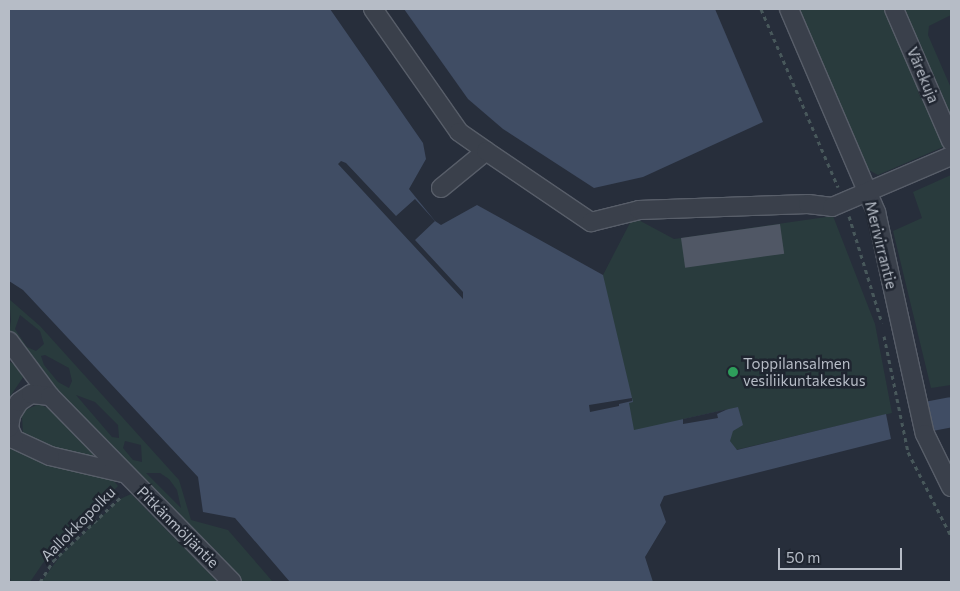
<!DOCTYPE html>
<meta charset="utf-8">
<style>
body{margin:0}
#map{position:relative;width:960px;height:591px;overflow:hidden;background:#272e3b;font-family:Commissioner,sans-serif}
div>[style]{position:absolute}
.green>*{inset:0;background:#293b3d}
.water>*{inset:0;background:#404d64}
.pier>*{inset:0;background:#272e3b}
.river>*{height:30px;margin:-15px;padding:0 15px;transform-origin:15px;border-radius:15px;background:#404d64}
.building>*{inset:0;background:#505765;transform-origin:0 0}
.path>*{height:3px;margin-top:-1.5px;transform-origin:0;background:repeating-linear-gradient(90deg,#48585b 0 4px,transparent 0 8px)}
.roads{filter:drop-shadow(1px 0 #585e69) drop-shadow(-1px 0 #585e69) drop-shadow(0 1px #585e69) drop-shadow(0 -1px #585e69)}
.minor>*{height:18px;margin:-9px;padding:0 9px;transform-origin:9px;border-radius:9px;background:#3a404b}
.dots>*{width:14px;height:14px;translate:-50% -50%;box-sizing:border-box;border:2px solid #1f2530;border-radius:50%}
span{translate:-50% -50%;white-space:nowrap;text-align:center;line-height:1.15;-webkit-text-stroke:5px #1f2530;paint-order:stroke}
.street-label{font-size:15px;color:#b6bcc6}
.poi-label{font-size:15px;color:#b6bcc6}
.left{translate:0 -50%;text-align:left}
.frame{position:absolute;inset:0;border:10px solid #b6bcc6;pointer-events:none}
.scale{position:absolute;left:778px;top:548px;width:124px;height:22px;box-sizing:border-box;border:2px solid #b6bcc6;border-top:0;padding-left:6px;font-size:15px;line-height:18px;white-space:nowrap;color:#b6bcc6;-webkit-text-stroke:4px #1f2530;paint-order:stroke}
</style>
<div id="map">
<div class="green">
<i style="clip-path:polygon(797px 9px,885px 9px,943px 147px,878px 175px,865px 168px)"></i>
<i style="clip-path:polygon(902px 9px,951px 9px,951px 15px,929px 26px,928px 35px,951px 88px,951px 126px)"></i>
<i style="clip-path:polygon(951px 175px,951px 385px,931px 388px,893px 231px,922px 218px,913px 192px)"></i>
<i style="clip-path:polygon(833px 216px,875px 324px,892px 413px,605px 481px,603px 275px,633px 217px,674px 239px)"></i>
<i style="clip-path:polygon(evenodd,9px 299px,40px 326px,179px 480px,191px 520px,228px 530px,273px 582px,239px 582px,49px 382px,9px 334px,11px 320px,9px 299px,20px 315px,40px 331px,44px 344px,36px 351px,27px 347px,15px 329px,20px 315px,9px 299px,45px 355px,69px 368px,72px 381px,69px 388px,58px 382px,44px 365px,41px 356px,45px 355px,9px 299px,76px 395px,95px 402px,118px 425px,119px 438px,112px 437px,76px 395px,9px 299px,125px 441px,141px 445px,142px 462px,133px 460px,123px 448px,125px 441px,9px 299px,146px 473px,160px 473px,169px 479px,177px 490px,181px 508px,146px 473px)"></i>
<i style="clip-path:polygon(10px 362px,18px 366px,24px 376px,9px 398px)"></i>
<i style="clip-path:polygon(39px 404px,54px 411px,93px 452px,93px 458px,41px 445px,23px 434px,22px 417px,25px 410px)"></i>
<i style="clip-path:polygon(9px 448px,36px 460px,113px 480px,118px 486px,43px 563px,30px 582px,11px 582px,9px 574px)"></i>
<i style="clip-path:polygon(131px 494px,218px 582px,41px 582px,61px 555px,120px 499px)"></i>
</div>
<div class="water">
<i style="clip-path:polygon(9px 9px,330px 9px,423px 143px,426px 159px,409px 189px,435px 221px,441px 225px,477px 205px,603px 275px,633px 402px,629px 403px,634px 430px,738px 407px,743px 425px,733px 431px,730px 441px,737px 450px,886px 414px,891px 439px,664px 496px,660px 505px,666px 522px,645px 557px,653px 582px,290px 582px,235px 518px,203px 512px,198px 477px,23px 290px,9px 281px)"></i>
<i style="clip-path:polygon(404px 9px,715px 9px,763px 122px,643px 177px,594px 188px,503px 129px,468px 99px)"></i>
</div>
<div class="pier">
<i style="clip-path:polygon(341px 161px,346px 163px,396px 216px,415px 199px,435px 221px,415px 240px,463px 292px,463px 299px,338px 164px)"></i>
<i style="clip-path:polygon(632px 398px,632px 401px,619px 404px,619px 406px,590px 412px,589px 405px)"></i>
<i style="clip-path:polygon(728px 409px,717px 414px,718px 418px,683px 424px,683px 419px)"></i>
</div>
<div class="river">
<i style="left:931px;top:416px;width:20px;rotate:-11deg"></i>
</div>
<div class="building">
<i style="left:780px;top:224px;width:30px;height:100px;rotate:82deg"></i>
</div>
<div class="path">
<i style="left:761px;top:9px;width:194px;rotate:66.6deg"></i>
<i style="left:849px;top:216px;width:112px;rotate:72.9deg"></i>
<i style="left:884px;top:336px;width:118px;rotate:78.3deg"></i>
<i style="left:908px;top:452px;width:94px;rotate:62.9deg"></i>
<i style="left:40px;top:582px;width:25px;rotate:-58deg"></i>
<i style="left:53px;top:561px;width:96px;rotate:-43.3deg"></i>
</div>
<div class="roads">
<div class="minor">
<i style="left:373px;top:9px;width:150px;rotate:55deg"></i>
<i style="left:459px;top:132px;width:33px;rotate:35deg"></i>
<i style="left:789px;top:9px;width:221px;rotate:66.8deg"></i>
<i style="left:876px;top:212px;width:227px;rotate:77.6deg"></i>
<i style="left:925px;top:434px;width:59px;rotate:63.9deg"></i>
<i style="left:894px;top:9px;width:144px;rotate:66.6deg"></i>
<i style="left:441px;top:188px;width:58px;rotate:-39.4deg"></i>
<i style="left:486px;top:151px;width:127px;rotate:34.1deg"></i>
<i style="left:591px;top:222px;width:49px;rotate:-14deg"></i>
<i style="left:639px;top:210px;width:169px;rotate:-2deg"></i>
<i style="left:808px;top:204px;width:24px;rotate:7deg"></i>
<i style="left:832px;top:207px;width:129px;rotate:-23.2deg"></i>
<i style="left:9px;top:341px;width:69px;rotate:53.3deg"></i>
<i style="left:123px;top:473px;width:75px;rotate:-166.9deg"></i>
<i style="left:50px;top:456px;width:40px;rotate:-155deg"></i>
<i style="left:14px;top:439px;width:12px;rotate:-114deg"></i>
<i style="left:9px;top:428px;width:13px;rotate:-81deg"></i>
<i style="left:11px;top:415px;width:15px;rotate:-58deg"></i>
<i style="left:19px;top:402px;width:14px;rotate:-34deg"></i>
<i style="left:31px;top:394px;width:19px;rotate:6deg"></i>
<i style="left:50px;top:396px;width:260px;rotate:45.6deg"></i>
</div>
</div>
<div class="dots">
<i style="left:733px;top:372px;background:#2e9e5b"></i>
</div>
<div class="street-label">
<span style="left:923px;top:75px;rotate:67deg">Värekuja</span>
<span style="left:881px;top:245px;rotate:76deg">Merivirrantie</span>
<span style="left:78px;top:524px;rotate:-45deg">Aallokkopolku</span>
<span style="left:178px;top:527px;rotate:45deg">Pitkänmöljäntie</span>
</div>
<div class="poi-label">
<span class="left" style="left:743px;top:372px">Toppilansalmen<br>vesiliikuntakeskus</span>
</div>
<div class="frame"></div>
<div class="scale">50 m</div>
</div>
